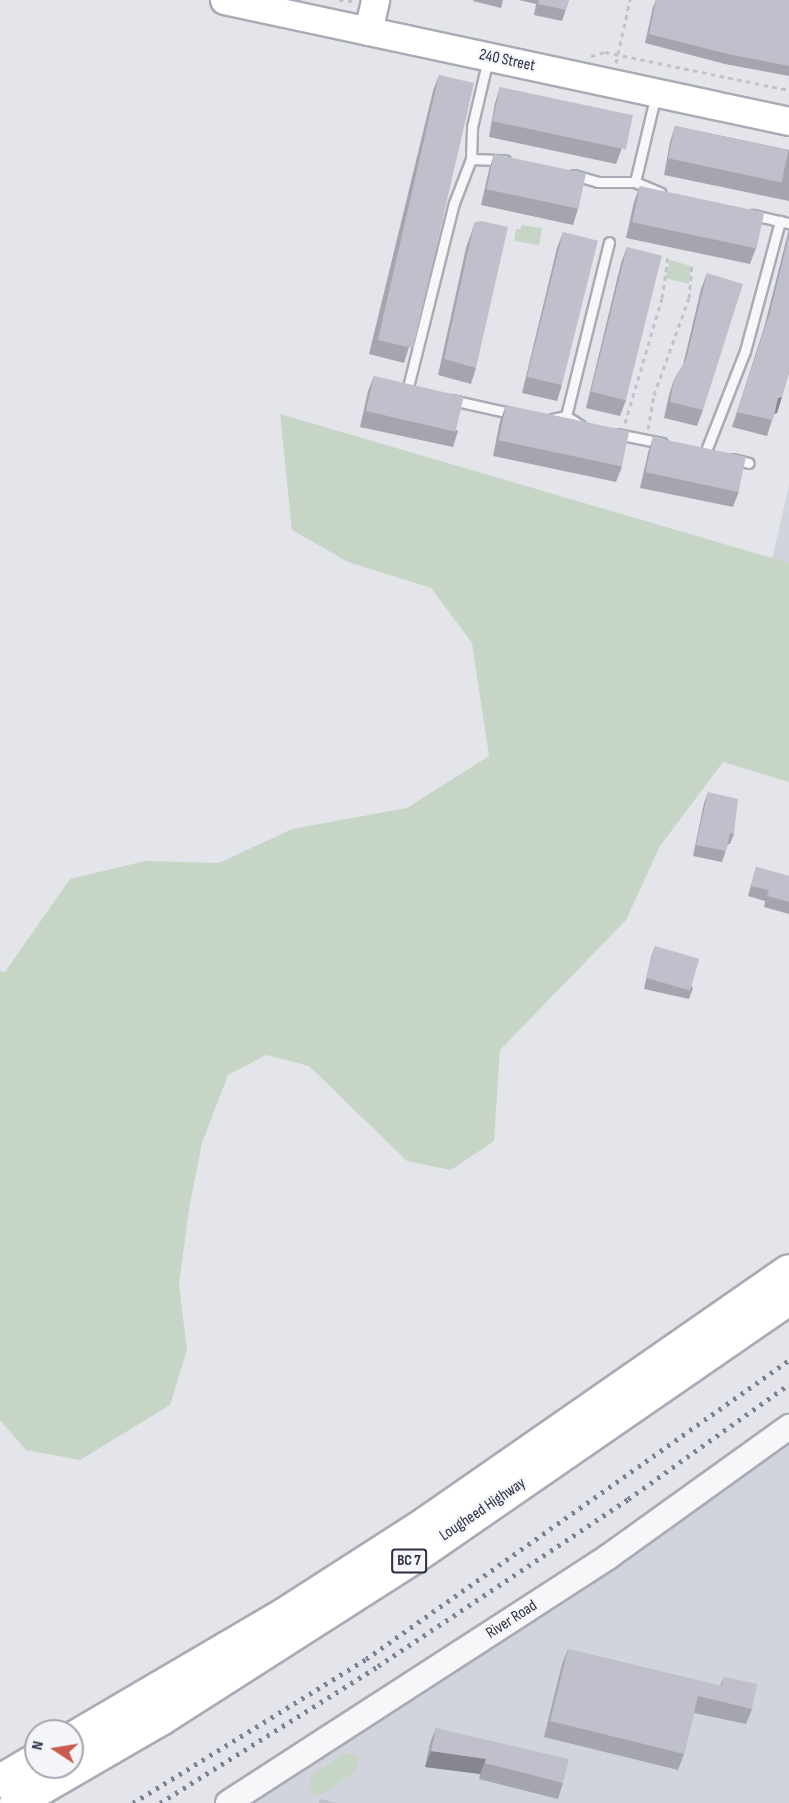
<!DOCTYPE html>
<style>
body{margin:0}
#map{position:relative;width:789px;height:1803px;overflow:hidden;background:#e4e5eb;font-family:"Sofia Sans Condensed",sans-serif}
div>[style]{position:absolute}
.built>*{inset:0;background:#d2d4dd}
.green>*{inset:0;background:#c6d5c6}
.path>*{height:3px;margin-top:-1.5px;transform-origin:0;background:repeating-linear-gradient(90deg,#c2c3ca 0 4.5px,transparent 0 9px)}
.roads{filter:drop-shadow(2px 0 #a9abb5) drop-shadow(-2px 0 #a9abb5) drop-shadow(0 2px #a9abb5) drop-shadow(0 -2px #a9abb5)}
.service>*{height:9px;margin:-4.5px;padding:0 4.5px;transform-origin:4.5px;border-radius:4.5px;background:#f7f7fa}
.tertiary>*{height:24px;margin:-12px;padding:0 12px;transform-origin:12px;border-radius:12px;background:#f7f7fa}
.secondary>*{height:27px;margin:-13.5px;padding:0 13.5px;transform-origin:13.5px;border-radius:13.5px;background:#fff}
.trunk>*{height:32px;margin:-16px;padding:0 16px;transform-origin:16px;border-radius:16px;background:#fff}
.rail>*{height:4.5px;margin-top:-2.25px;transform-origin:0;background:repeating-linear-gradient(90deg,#7e8194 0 3px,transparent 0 9px)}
.wall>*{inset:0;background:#a4a5af}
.shaded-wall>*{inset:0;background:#86868e}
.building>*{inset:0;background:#bfc0cb;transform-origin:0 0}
span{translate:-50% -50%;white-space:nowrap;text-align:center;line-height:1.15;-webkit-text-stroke:4.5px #f4f5f9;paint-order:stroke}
.shield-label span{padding:2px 4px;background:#f4f5f9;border:2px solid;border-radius:4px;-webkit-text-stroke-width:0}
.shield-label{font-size:15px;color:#2c2f43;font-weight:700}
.street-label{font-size:16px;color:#2c2f43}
.north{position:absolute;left:24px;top:1719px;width:60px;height:60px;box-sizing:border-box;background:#f4f5f9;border:2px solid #a4a6b0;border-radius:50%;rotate:282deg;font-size:16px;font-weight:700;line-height:24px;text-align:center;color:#2c2f43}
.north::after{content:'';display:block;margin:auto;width:21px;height:27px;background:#c95a50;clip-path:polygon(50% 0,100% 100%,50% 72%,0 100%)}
</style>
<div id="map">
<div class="built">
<i style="clip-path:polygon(789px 485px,789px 563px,772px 559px)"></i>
<i style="clip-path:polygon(789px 1427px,789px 1803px,228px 1803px)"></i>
</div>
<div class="green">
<i style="clip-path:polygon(522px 225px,542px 228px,539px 245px,514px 241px,516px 229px,520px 229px)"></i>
<i style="clip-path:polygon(670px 260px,691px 266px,689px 284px,665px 278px)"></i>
<i style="clip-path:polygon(280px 414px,789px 563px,789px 782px,723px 762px,660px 846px,626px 920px,500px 1050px,494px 1141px,451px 1170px,407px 1161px,309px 1066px,266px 1055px,228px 1075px,202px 1143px,189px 1209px,179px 1285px,187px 1350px,170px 1405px,80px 1460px,26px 1450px,0 1420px,0 971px,5px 972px,70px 879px,145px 861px,219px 863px,292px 829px,407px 808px,489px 756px,472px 643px,431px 588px,348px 562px,292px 530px)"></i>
<i style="clip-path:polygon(343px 1754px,355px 1754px,359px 1759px,355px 1771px,320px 1796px,314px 1794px,308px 1786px,313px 1774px)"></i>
</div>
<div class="path">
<i style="left:339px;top:0;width:13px;rotate:4deg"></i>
<i style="left:591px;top:56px;width:15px;rotate:-16deg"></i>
<i style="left:605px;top:52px;width:188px;rotate:11.7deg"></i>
<i style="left:616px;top:63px;width:65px;rotate:-77.5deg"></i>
<i style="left:625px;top:423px;width:130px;rotate:-73.5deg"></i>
<i style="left:662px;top:298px;width:41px;rotate:-81.7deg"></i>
<i style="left:648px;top:429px;width:35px;rotate:-80deg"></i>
<i style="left:654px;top:395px;width:103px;rotate:-70.2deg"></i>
<i style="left:689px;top:298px;width:34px;rotate:-85deg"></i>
</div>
<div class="roads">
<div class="service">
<i style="left:471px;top:159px;width:34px;rotate:2deg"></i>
<i style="left:574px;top:175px;width:25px;rotate:16deg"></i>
<i style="left:598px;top:182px;width:37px"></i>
<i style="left:635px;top:182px;width:28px;rotate:23deg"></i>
<i style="left:635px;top:182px;width:90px;rotate:-76.6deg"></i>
<i style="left:753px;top:215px;width:37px;rotate:13deg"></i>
<i style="left:407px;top:391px;width:194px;rotate:-76deg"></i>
<i style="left:454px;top:203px;width:47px;rotate:-68.9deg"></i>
<i style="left:471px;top:159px;width:32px;rotate:-88deg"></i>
<i style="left:472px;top:127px;width:70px;rotate:-76.8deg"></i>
<i style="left:452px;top:400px;width:65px;rotate:12.5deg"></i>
<i style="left:566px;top:416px;width:179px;rotate:-76.1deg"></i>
<i style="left:552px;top:419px;width:14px;rotate:-12deg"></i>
<i style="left:566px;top:416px;width:17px;rotate:33deg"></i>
<i style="left:617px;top:434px;width:46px;rotate:11.3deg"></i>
<i style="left:707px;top:448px;width:104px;rotate:-68.6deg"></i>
<i style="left:745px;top:351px;width:135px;rotate:-74.9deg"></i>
<i style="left:733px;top:459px;width:16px;rotate:14deg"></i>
</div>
<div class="tertiary">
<i style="left:228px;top:1803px;width:453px;rotate:-32.9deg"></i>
<i style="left:608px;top:1557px;width:223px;rotate:-35.7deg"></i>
</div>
<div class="secondary">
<i style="left:224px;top:0;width:578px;rotate:12.09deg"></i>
<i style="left:368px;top:31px;width:32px;rotate:-77deg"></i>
</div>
<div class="trunk">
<i style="left:72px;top:1739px;width:247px;rotate:-30.4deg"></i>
<i style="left:285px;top:1614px;width:166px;rotate:-32.7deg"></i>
<i style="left:425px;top:1524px;width:443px;rotate:-34.8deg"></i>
<i style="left:0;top:1781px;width:42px;rotate:-30.3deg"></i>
<i style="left:16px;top:1803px;width:168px;rotate:-30.1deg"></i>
<i style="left:161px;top:1719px;width:299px;rotate:-32.6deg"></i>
<i style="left:413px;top:1558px;width:457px;rotate:-34.6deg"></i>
</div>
</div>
<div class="rail">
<i style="left:133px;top:1803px;width:274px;rotate:-31.7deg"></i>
<i style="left:366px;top:1659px;width:518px;rotate:-35.25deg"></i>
<i style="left:160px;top:1803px;width:257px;rotate:-32.1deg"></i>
<i style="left:378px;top:1666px;width:301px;rotate:-33.7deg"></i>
<i style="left:628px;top:1499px;width:198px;rotate:-35.5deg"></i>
</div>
<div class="wall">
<i style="clip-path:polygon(474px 0,503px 0,501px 8px,473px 1px)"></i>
<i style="clip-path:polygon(519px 0,569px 0,562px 21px,534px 15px,536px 4px)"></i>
<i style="clip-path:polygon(656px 0,789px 0,789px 76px,725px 64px,645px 43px,653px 7px)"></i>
<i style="clip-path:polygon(439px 75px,409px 347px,404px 363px,369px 354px,433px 91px)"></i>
<i style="clip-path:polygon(500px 87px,622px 148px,616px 164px,489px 137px,495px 103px)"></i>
<i style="clip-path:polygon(675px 126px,789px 150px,789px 201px,664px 175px,670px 142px)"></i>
<i style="clip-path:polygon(494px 154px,578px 209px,573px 225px,481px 205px,489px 170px)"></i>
<i style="clip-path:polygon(640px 186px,756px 248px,750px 264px,626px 238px,634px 202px)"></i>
<i style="clip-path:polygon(475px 222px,476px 368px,471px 384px,438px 375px,466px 248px)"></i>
<i style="clip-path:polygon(789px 229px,789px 373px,777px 413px,774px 414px,767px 436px,732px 427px,764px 328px)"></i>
<i style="clip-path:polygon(563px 232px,562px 385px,557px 401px,522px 393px,557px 248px)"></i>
<i style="clip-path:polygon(627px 247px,626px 400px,620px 416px,586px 408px,621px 263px)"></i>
<i style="clip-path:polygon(707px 273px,703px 410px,697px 426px,664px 418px,669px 395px,674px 379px,683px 365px,701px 289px)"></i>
<i style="clip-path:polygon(374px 376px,458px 431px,453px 447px,360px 427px,368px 391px)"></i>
<i style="clip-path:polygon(506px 405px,622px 467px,616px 482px,493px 456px,500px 421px)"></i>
<i style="clip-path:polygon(653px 437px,739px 491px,733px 507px,640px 488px,648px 453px)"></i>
<i style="clip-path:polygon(708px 792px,734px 834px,730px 844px,728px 844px,722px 862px,693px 856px,704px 803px)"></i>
<i style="clip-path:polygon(756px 867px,789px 876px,789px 914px,764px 907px,765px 901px,748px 896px)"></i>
<i style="clip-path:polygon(655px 946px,693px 988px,689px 999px,644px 989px,651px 957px)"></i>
<i style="clip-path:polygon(568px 1649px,720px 1686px,724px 1677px,752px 1709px,746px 1724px,694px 1713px,684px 1754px,678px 1770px,544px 1737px,562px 1664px)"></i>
<i style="clip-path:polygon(436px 1728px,563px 1783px,558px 1799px,479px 1779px,480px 1774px,425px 1767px,430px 1743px)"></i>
</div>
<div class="shaded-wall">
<i style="clip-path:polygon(782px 397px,777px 413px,773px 414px,778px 398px)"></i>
<i style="clip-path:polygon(431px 1751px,486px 1759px,480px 1774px,425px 1767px)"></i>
</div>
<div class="building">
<i style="clip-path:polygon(539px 0,569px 0,566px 10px,538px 4px)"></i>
<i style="clip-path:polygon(656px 0,789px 0,789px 66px,728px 54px,649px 34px)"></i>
<i style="left:439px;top:75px;width:36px;height:272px;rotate:13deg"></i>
<i style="left:500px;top:87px;width:136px;height:35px;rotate:12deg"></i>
<i style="left:675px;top:126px;width:116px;height:33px;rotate:12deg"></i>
<i style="left:494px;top:154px;width:94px;height:36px;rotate:12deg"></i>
<i style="left:640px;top:186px;width:127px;height:37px;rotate:12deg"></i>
<i style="clip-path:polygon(481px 221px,508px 227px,476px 368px,444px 359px,472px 233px,475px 222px)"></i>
<i style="left:563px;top:232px;width:36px;height:149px;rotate:14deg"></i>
<i style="clip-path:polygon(789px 235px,789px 373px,782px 397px,778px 398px,773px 420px,737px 412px,770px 313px)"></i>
<i style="left:627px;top:247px;width:36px;height:149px;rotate:14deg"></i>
<i style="clip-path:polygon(707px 273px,743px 284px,703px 410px,670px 402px,674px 379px,686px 360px)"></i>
<i style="left:374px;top:376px;width:92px;height:36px;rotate:13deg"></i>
<i style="left:506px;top:405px;width:126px;height:36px;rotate:12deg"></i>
<i style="left:653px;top:437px;width:95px;height:36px;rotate:12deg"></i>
<i style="clip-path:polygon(708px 792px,738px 799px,734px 834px,730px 833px,726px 851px,696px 845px)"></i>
<i style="clip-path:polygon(756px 867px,789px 876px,789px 902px,767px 896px,769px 890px,751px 886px)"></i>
<i style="left:655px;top:946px;width:46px;height:33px;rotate:16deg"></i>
<i style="clip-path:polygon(568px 1649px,722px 1686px,724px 1677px,757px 1684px,752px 1709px,698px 1696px,684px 1754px,550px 1721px)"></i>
<i style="clip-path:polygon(436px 1728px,569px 1759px,563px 1783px,485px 1763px,486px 1759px,431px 1751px)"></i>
<i style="clip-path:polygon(320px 1799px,337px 1803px,319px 1803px)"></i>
</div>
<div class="shield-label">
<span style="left:409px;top:1561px">BC 7</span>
</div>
<div class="street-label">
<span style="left:507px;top:61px;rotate:12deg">240 Street</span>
<span style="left:483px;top:1510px;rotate:-34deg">Lougheed Highway</span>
<span style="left:512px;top:1620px;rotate:-33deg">River Road</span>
</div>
<div class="north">N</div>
</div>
